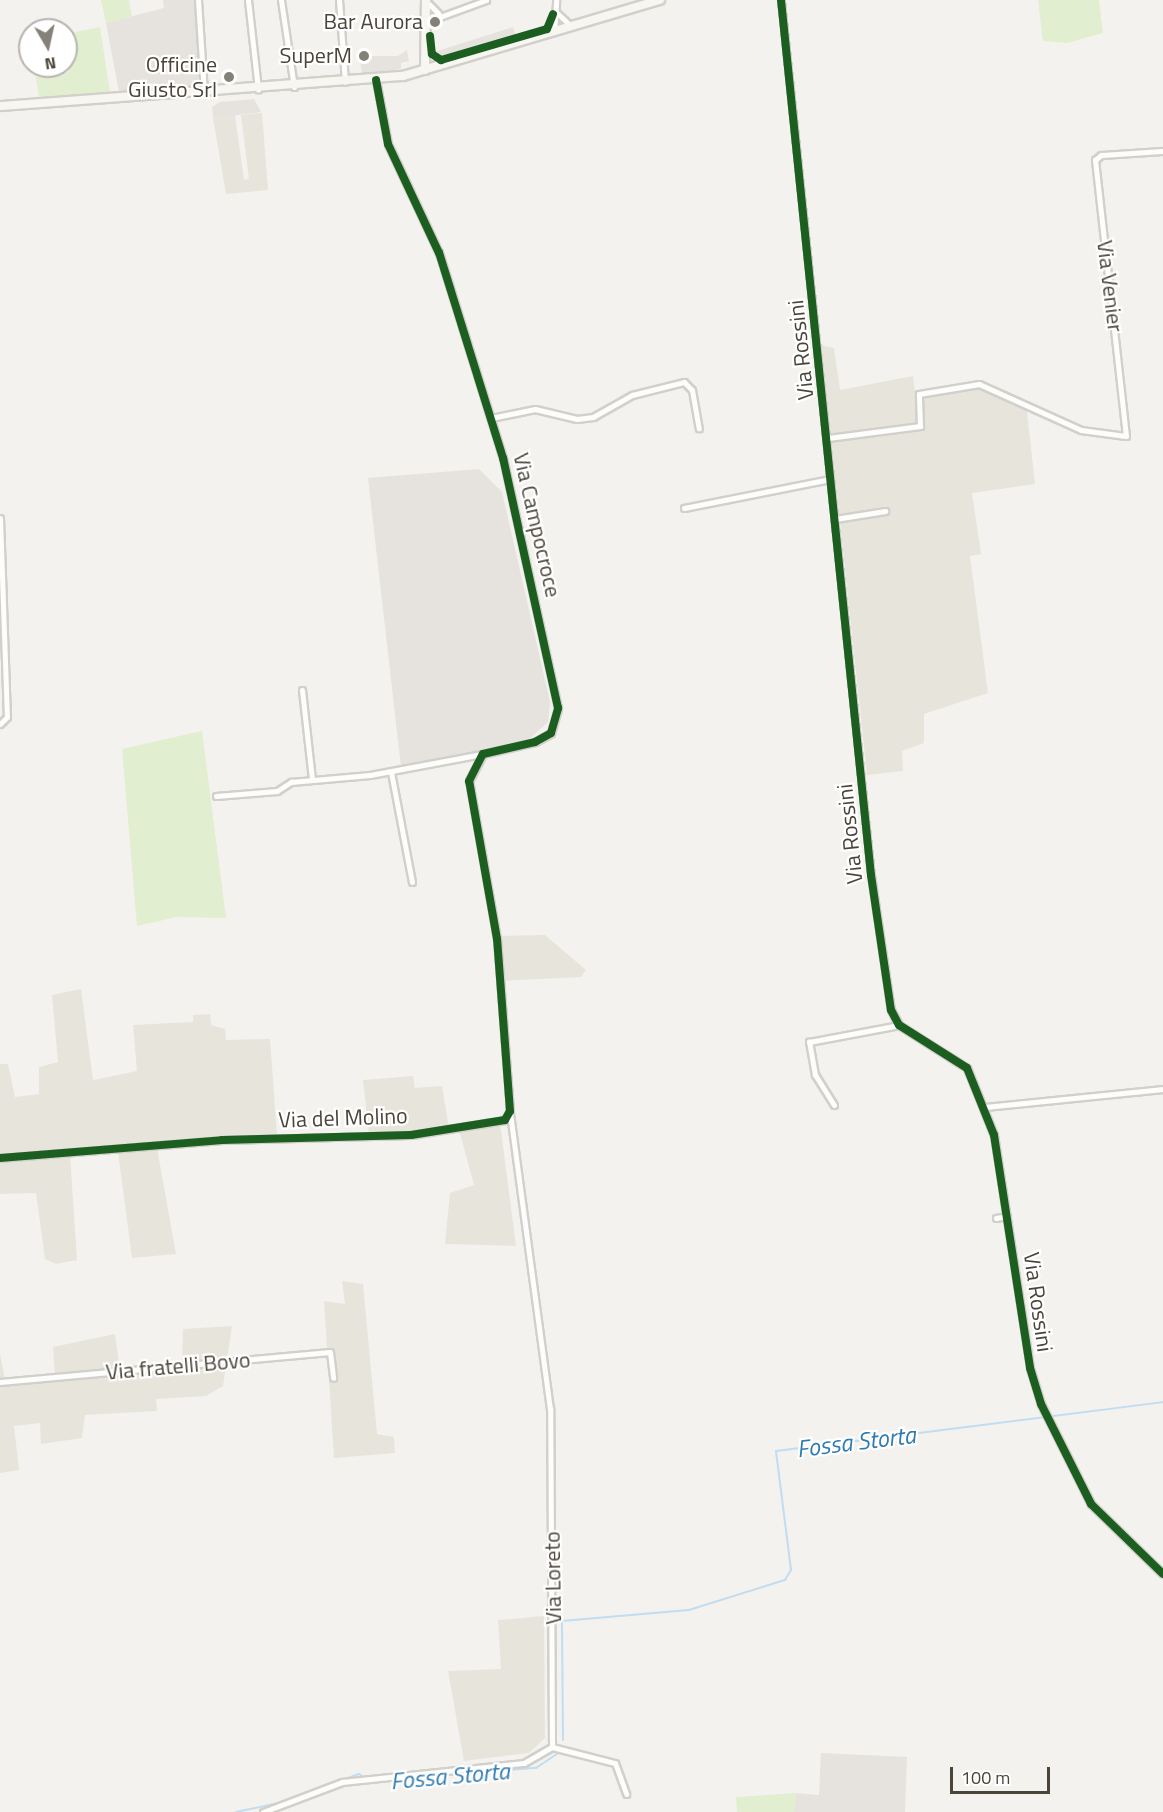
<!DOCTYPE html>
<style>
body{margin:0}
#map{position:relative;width:1163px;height:1812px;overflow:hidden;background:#f4f2ee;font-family:"Titillium Web",sans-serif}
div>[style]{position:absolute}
.residential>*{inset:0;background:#e7e4dc}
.industrial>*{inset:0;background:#e6e2de}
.green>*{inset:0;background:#e1eecf}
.parking>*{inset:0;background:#e6e3df}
.stream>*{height:2px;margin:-1px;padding:0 1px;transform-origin:1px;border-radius:1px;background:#c0ddf1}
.roads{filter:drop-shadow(2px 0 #d2d0cb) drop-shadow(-2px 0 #d2d0cb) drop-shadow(0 2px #d2d0cb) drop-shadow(0 -2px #d2d0cb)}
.street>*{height:5px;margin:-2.5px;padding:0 2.5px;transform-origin:2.5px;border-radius:2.5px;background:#fdfdfc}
.secondary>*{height:8px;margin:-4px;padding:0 4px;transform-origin:4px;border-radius:4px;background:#f7f6f1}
.cycleway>*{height:8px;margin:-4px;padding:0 4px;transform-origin:4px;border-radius:4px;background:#1b5e20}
.dots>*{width:16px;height:16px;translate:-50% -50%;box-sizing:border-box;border:3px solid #fff;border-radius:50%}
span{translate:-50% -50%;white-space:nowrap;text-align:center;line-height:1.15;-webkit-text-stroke:4.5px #fff;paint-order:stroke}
.poi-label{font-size:22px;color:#4b4439}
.right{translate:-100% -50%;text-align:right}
.street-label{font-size:22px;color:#4b4439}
.water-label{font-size:24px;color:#2e7ab2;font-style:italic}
.north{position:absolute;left:18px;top:18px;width:60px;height:60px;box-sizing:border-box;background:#fff;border:2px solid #b7b4b0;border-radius:50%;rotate:171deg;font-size:16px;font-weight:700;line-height:24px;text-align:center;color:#4b4439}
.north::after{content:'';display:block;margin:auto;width:21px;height:27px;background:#868178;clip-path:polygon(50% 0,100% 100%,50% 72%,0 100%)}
.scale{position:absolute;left:950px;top:1767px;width:100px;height:27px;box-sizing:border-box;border:3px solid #4b4439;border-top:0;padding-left:8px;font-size:18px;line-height:21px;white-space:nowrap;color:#4b4439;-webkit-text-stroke:4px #fff;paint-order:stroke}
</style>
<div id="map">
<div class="residential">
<i style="clip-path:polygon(262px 113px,268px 190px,226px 194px,213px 118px,235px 115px,244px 180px,249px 179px,241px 115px)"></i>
<i style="clip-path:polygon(821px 345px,834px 348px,840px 390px,913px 376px,915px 393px,979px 382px,1026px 403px,1035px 484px,972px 493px,981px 554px,970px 556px,988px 693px,924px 714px,924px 743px,902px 751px,903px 771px,867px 775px)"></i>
<i style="clip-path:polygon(545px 935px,586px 970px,581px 977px,499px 981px,494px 936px)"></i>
<i style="clip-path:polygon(81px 989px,93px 1080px,137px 1071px,133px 1025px,193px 1022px,193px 1015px,210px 1014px,211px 1025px,225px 1029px,226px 1040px,270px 1039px,277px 1135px,273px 1140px,157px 1148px,176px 1254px,132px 1258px,118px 1152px,70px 1155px,77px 1260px,56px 1264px,45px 1259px,36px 1193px,0 1194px,0 1064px,8px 1064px,15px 1097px,39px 1094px,39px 1067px,58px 1062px,52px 995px)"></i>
<i style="clip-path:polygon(413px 1076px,415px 1088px,442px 1086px,449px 1128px,369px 1134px,363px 1080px)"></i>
<i style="clip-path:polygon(500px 1123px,516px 1246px,445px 1244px,450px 1193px,474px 1185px,459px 1130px)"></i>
<i style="clip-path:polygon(342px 1281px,363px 1284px,377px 1434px,394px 1437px,395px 1453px,334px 1458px,324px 1301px,345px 1304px)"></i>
<i style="clip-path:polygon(232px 1326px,223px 1386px,206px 1396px,156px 1399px,157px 1411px,85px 1415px,82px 1438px,41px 1444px,40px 1423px,14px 1426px,19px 1470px,0 1473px,0 1354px,5px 1380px,55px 1376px,53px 1347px,115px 1334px,120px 1370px,182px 1363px,183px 1329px)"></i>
<i style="clip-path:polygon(544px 1616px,545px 1738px,529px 1753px,464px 1761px,448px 1671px,501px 1669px,498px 1620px)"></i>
</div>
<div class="industrial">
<i style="clip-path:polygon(163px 0,194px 0,201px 86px,119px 92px,106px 23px,164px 8px)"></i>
<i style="clip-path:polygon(479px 469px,502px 492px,550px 702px,548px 722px,526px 742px,401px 767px,368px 478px)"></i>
<i style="clip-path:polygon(821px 1753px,907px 1757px,905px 1812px,794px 1812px,796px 1793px,819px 1795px)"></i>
</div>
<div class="green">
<i style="clip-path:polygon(101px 0,129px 0,132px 17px,106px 23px)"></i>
<i style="clip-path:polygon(1038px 0,1099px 0,1103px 33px,1067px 43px,1043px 41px)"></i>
<i style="clip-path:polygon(100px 27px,110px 92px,39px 97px,36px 77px,69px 72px,66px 34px)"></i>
<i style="clip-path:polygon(202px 731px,226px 918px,177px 917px,137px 926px,122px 749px)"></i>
<i style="clip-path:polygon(796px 1793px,794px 1812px,737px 1812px,736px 1797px)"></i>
</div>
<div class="parking">
<i style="clip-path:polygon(513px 27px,516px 36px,443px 58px,434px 52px)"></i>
<i style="clip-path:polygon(407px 50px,409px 61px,401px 63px,401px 69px,362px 74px,360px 60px,368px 56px,398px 56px)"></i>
<i style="clip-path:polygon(254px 99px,261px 112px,213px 118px,212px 107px,220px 102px)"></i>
</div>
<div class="stream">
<i style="left:598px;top:14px;width:49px;rotate:-16.6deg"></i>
<i style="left:563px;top:1740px;width:119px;rotate:-90.5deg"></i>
<i style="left:562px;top:1621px;width:127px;rotate:-5deg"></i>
<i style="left:689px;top:1610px;width:101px;rotate:-17.4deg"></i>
<i style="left:785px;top:1580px;width:12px;rotate:-59deg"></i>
<i style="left:791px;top:1570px;width:120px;rotate:-97.2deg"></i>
<i style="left:776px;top:1451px;width:390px;rotate:-7.2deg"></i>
<i style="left:369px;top:1781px;width:168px;rotate:-4.5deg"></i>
<i style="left:536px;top:1768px;width:30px;rotate:-34deg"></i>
<i style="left:292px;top:1798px;width:71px;rotate:-19.7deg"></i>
<i style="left:359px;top:1774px;width:7px;rotate:34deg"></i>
<i style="left:236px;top:1812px;width:44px;rotate:-11.8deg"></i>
</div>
<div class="roads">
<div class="street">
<i style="left:198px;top:0;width:92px;rotate:86.3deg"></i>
<i style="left:248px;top:0;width:90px;rotate:83.6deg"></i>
<i style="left:281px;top:0;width:88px;rotate:81.5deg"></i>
<i style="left:339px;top:0;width:82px;rotate:85.8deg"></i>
<i style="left:781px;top:0;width:880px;rotate:84.13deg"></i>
<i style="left:871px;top:875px;width:136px;rotate:81.6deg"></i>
<i style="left:891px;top:1010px;width:17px;rotate:62deg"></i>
<i style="left:899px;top:1025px;width:80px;rotate:32.3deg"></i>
<i style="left:967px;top:1068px;width:72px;rotate:68.1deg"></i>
<i style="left:994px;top:1135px;width:236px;rotate:81.2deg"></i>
<i style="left:1030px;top:1368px;width:38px;rotate:73deg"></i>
<i style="left:1041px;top:1404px;width:112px;rotate:63.4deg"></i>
<i style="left:1091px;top:1504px;width:100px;rotate:44.2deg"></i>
<i style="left:426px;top:1px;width:18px;rotate:45deg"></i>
<i style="left:557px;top:13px;width:19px;rotate:43deg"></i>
<i style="left:426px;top:22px;width:64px;rotate:-20.1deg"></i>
<i style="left:554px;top:32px;width:32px;rotate:-86deg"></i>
<i style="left:491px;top:418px;width:45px;rotate:-11.6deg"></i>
<i style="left:535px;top:409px;width:43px;rotate:13.4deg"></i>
<i style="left:577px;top:419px;width:16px;rotate:-7deg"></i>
<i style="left:593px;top:417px;width:45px;rotate:-29.4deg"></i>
<i style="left:632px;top:395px;width:54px;rotate:-14deg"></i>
<i style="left:684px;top:382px;width:11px;rotate:45deg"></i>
<i style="left:692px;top:390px;width:39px;rotate:80deg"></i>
<i style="left:828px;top:438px;width:93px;rotate:-7.4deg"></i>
<i style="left:920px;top:426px;width:32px;rotate:-92deg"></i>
<i style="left:919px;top:394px;width:61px;rotate:-9.5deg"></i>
<i style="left:979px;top:384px;width:112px;rotate:24.3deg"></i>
<i style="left:1081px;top:430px;width:45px;rotate:7.6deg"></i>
<i style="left:1126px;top:436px;width:278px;rotate:-96.4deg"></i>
<i style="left:1095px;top:160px;width:8px;rotate:-40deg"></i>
<i style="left:1101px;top:155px;width:62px;rotate:-3.7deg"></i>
<i style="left:684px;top:508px;width:149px;rotate:-11.2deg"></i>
<i style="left:0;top:518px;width:199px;rotate:88deg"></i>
<i style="left:7px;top:717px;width:10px;rotate:135deg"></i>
<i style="left:835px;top:519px;width:51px;rotate:-9.1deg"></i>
<i style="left:302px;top:690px;width:90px;rotate:83.6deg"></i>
<i style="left:391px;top:772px;width:112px;rotate:79.2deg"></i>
<i style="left:216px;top:796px;width:61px;rotate:-4.7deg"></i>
<i style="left:277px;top:791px;width:17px;rotate:-33deg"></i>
<i style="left:291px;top:782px;width:79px;rotate:-5.1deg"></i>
<i style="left:370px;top:775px;width:114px;rotate:-10.6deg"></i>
<i style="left:834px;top:1105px;width:36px;rotate:-122deg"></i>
<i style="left:815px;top:1075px;width:34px;rotate:-100deg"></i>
<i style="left:809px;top:1042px;width:92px;rotate:-10.7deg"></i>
<i style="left:985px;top:1107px;width:179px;rotate:-5.8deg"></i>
<i style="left:0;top:1158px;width:223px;rotate:-4.6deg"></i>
<i style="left:222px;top:1140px;width:189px;rotate:-1.5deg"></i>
<i style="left:411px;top:1135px;width:95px;rotate:-9.1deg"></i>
<i style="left:505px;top:1120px;width:10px;rotate:-61deg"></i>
<i style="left:510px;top:1111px;width:172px;rotate:-94.3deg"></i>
<i style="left:497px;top:939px;width:160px;rotate:-100deg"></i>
<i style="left:469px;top:781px;width:30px;rotate:-63deg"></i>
<i style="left:483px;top:754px;width:53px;rotate:-13deg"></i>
<i style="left:535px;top:742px;width:18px;rotate:-29deg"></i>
<i style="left:551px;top:733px;width:26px;rotate:-74deg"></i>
<i style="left:558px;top:708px;width:256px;rotate:-102.4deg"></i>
<i style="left:503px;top:458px;width:215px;rotate:-107.3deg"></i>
<i style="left:439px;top:253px;width:120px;rotate:-115.1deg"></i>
<i style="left:388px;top:144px;width:65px;rotate:-100.6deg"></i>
<i style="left:996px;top:1218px;width:11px;rotate:-10deg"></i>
<i style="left:0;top:1382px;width:331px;rotate:-5.2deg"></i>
<i style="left:330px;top:1352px;width:26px;rotate:83deg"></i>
<i style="left:552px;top:1747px;width:65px;rotate:14.3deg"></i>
<i style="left:615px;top:1763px;width:33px;rotate:70deg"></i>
<i style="left:263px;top:1812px;width:85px;rotate:-20.8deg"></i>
<i style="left:342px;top:1782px;width:183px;rotate:-6deg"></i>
<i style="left:524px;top:1763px;width:32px;rotate:-30deg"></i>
<i style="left:552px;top:1747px;width:338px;rotate:-90.3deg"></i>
<i style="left:550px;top:1409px;width:300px;rotate:-97.7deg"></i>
</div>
<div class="secondary">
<i style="left:425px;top:70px;width:70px;rotate:-89.2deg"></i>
<i style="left:0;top:106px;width:404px;rotate:-4.3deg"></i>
<i style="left:403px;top:76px;width:268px;rotate:-16.5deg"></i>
</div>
</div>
<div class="cycleway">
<i style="left:781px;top:0;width:880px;rotate:84.13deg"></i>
<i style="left:871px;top:875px;width:136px;rotate:81.6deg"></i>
<i style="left:891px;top:1010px;width:17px;rotate:62deg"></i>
<i style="left:899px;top:1025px;width:80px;rotate:32.3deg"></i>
<i style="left:967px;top:1068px;width:72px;rotate:68.1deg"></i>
<i style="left:994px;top:1135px;width:236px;rotate:81.2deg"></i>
<i style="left:1030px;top:1368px;width:38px;rotate:73deg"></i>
<i style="left:1041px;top:1404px;width:112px;rotate:63.4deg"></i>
<i style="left:1091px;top:1504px;width:100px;rotate:44.2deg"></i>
<i style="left:430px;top:36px;width:18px;rotate:84deg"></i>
<i style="left:432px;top:54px;width:11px;rotate:34deg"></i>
<i style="left:441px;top:60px;width:110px;rotate:-16.3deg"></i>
<i style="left:547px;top:29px;width:16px;rotate:-68deg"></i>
<i style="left:0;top:1158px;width:223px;rotate:-4.6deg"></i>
<i style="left:222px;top:1140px;width:189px;rotate:-1.5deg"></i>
<i style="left:411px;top:1135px;width:95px;rotate:-9.1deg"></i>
<i style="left:505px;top:1120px;width:10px;rotate:-61deg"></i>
<i style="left:510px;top:1111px;width:172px;rotate:-94.3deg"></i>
<i style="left:497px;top:939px;width:160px;rotate:-100deg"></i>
<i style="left:469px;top:781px;width:30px;rotate:-63deg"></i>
<i style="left:483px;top:754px;width:53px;rotate:-13deg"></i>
<i style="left:535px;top:742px;width:18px;rotate:-29deg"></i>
<i style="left:551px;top:733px;width:26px;rotate:-74deg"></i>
<i style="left:558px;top:708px;width:256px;rotate:-102.4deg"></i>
<i style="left:503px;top:458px;width:215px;rotate:-107.3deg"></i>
<i style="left:439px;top:253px;width:120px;rotate:-115.1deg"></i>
<i style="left:388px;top:144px;width:65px;rotate:-100.6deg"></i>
</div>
<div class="dots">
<i style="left:435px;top:22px;background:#868178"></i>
<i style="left:364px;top:56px;background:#868178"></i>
<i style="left:229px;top:77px;background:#868178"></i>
</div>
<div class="poi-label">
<span class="right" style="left:423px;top:22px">Bar Aurora</span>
<span class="right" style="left:352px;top:56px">SuperM</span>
<span class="right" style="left:217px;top:77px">Officine<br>Giusto Srl</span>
</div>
<div class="street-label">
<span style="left:1110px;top:286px;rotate:83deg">Via Venier</span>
<span style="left:801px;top:350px;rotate:-96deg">Via Rossini</span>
<span style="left:537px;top:525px;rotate:77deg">Via Campocroce</span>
<span style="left:850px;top:834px;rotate:-96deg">Via Rossini</span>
<span style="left:343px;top:1118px;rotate:-2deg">Via del Molino</span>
<span style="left:1038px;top:1302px;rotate:82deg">Via Rossini</span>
<span style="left:178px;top:1366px;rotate:-5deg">Via fratelli Bovo</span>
<span style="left:553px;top:1578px;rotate:-91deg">Via Loreto</span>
</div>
<div class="water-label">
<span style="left:856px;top:1442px;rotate:-7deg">Fossa Storta</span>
<span style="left:450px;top:1776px;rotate:-5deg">Fossa Storta</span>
</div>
<div class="north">N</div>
<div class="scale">100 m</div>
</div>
